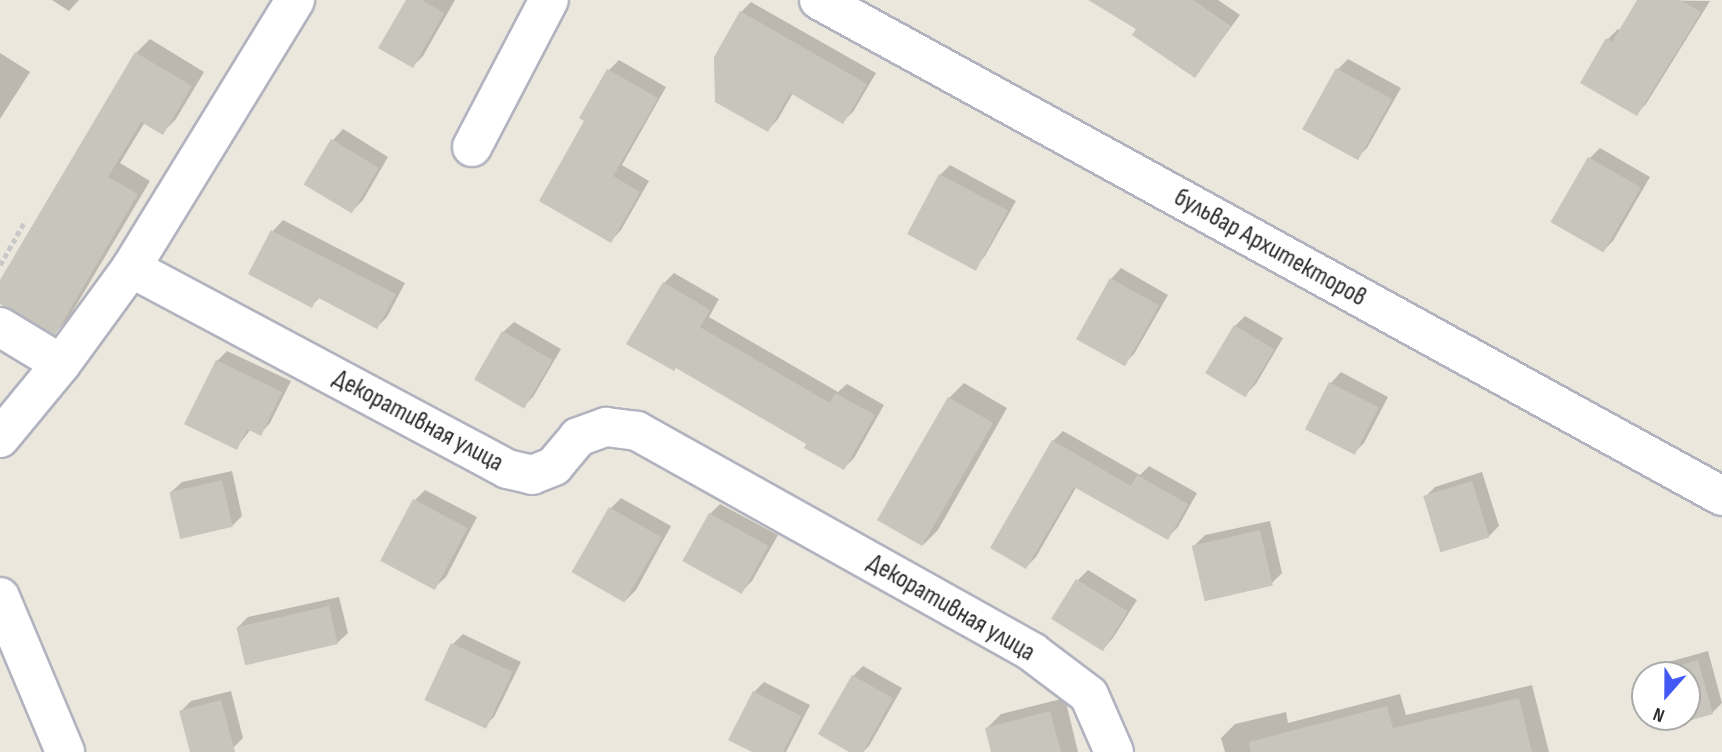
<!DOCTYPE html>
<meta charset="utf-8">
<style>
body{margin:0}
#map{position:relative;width:1722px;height:752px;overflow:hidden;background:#ece7dd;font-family:"Sofia Sans Condensed",sans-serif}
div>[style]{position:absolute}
.shadow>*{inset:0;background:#0003}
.building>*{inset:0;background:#c8c5bc;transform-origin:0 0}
.path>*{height:4.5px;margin-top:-2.25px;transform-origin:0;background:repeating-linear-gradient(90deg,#c8c8c8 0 5px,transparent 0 8.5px)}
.roads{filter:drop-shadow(2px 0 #b1b3be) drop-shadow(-2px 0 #b1b3be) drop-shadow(0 2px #b1b3be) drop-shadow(0 -2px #b1b3be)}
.minor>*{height:38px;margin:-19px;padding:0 19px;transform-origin:19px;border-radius:19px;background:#fff}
span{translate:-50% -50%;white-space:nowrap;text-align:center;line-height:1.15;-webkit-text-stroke:7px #fff;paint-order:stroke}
.street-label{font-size:26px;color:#2b2b2b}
.north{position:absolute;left:1631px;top:661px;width:70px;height:70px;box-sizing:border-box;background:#fff;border:2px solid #aaa;border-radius:50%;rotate:201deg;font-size:19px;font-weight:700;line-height:28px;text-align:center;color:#2b2b2b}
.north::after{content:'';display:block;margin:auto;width:24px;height:32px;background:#4358f4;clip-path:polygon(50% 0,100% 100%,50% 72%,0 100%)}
</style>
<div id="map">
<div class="shadow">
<i style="clip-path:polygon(52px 0,79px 0,69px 11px)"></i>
<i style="clip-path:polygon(408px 0,455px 0,423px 56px,413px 66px)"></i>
<i style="clip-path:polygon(1158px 0,1218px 0,1240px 15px,1195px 76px)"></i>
<i style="clip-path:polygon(1639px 0,1710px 1px,1646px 104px,1636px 114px,1608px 39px,1618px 29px,1621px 31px)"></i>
<i style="clip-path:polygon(751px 2px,876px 73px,853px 112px,842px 122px,793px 93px,778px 119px,768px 130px,741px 12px)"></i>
<i style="clip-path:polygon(150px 39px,204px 72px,176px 119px,162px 133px,145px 122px,120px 163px,150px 181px,68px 319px,55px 333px,0 302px,0 283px,136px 53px)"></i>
<i style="clip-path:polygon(0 53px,30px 72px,0 119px)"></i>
<i style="clip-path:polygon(1348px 59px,1401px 88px,1367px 148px,1357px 158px,1304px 128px,1338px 69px)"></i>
<i style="clip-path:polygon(619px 60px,666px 87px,622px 165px,649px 181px,621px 230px,611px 241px,587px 121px,581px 118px,609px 70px)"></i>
<i style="clip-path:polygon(343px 129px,388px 157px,363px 200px,353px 210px,306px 184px,333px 140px)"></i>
<i style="clip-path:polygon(1600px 148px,1650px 177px,1613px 241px,1603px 251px,1552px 221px,1590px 158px)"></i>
<i style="clip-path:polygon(950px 165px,1016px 201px,985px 256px,975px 266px,940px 175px)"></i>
<i style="clip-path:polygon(283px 220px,405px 283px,387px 317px,377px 327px,320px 297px,312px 305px,251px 274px,273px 231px)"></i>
<i style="clip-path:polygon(1121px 268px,1168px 295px,1134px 354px,1124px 364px,1077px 338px,1111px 279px)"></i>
<i style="clip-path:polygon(674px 273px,719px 299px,709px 317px,838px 392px,847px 384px,884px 405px,854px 458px,844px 468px,808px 444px,676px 367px,664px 283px)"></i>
<i style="clip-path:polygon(1245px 316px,1283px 338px,1256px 384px,1246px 394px,1235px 326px)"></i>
<i style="clip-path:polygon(514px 322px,561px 349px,533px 397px,523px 407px,503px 332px)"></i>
<i style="clip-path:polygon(227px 351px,291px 381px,270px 423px,260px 434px,251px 429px,237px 447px,217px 361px)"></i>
<i style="clip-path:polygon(1341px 372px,1388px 397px,1364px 443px,1354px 453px,1307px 429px,1331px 383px)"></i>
<i style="clip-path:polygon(964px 383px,1007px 408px,938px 530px,923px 545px,949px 398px)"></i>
<i style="clip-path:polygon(1063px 431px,1140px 475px,1149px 466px,1197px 493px,1178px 527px,1168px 537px,1077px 486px,1036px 557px,1026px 567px,1053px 441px)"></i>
<i style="clip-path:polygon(232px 471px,242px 516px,232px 526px,171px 492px,182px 482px)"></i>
<i style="clip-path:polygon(1482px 472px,1499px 526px,1489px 536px,1442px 551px,1425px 497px,1435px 487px)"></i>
<i style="clip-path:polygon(425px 490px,477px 517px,446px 577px,435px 587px,415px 500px)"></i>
<i style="clip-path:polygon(621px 498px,671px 526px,636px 590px,626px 600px,611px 508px)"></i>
<i style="clip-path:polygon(720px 504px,778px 535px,752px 581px,742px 591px,710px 514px)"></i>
<i style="clip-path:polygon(1270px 521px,1282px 573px,1272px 583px,1194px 546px,1205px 535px)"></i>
<i style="clip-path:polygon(1088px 570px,1137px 600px,1113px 638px,1103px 649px,1078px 580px)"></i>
<i style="clip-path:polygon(339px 597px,348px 633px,337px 643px,238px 627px,248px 617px)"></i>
<i style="clip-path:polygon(463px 634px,521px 662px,494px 717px,484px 727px,426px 699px,453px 644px)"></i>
<i style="clip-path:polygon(1708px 651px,1722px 703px,1712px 713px,1668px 724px,1666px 717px,1687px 717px,1687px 675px,1655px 673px,1665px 663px)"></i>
<i style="clip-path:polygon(863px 666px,902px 688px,869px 746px,863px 752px,853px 752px,853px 676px)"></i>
<i style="clip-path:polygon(764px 682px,810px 705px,786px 752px,756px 752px,754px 692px)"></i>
<i style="clip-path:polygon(1532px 685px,1549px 752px,1225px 752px,1221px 738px,1235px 724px,1286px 712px,1288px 723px,1400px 694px,1406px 715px)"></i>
<i style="clip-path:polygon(231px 691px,243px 738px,233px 748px,191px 752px,181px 711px,191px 701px)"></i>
<i style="clip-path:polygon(1065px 698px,1078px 752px,993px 752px,987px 728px,1001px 714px)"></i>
</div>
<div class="building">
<i style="clip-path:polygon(406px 0,422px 0,444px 13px,413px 68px,378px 48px)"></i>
<i style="clip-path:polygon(1088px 0,1193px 0,1231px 26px,1195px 78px,1132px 35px,1136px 29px)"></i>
<i style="clip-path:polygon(1637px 0,1680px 0,1701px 12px,1637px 116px,1580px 83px,1606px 38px,1612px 42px)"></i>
<i style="clip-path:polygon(740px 11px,867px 84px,843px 124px,790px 93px,768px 132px,715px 102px,714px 57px)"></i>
<i style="clip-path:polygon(135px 52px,192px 86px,163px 135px,141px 122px,108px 177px,138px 194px,55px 335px,0 304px,0 280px)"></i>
<i style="left:1336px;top:68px;width:64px;height:70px;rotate:29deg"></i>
<i style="clip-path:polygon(607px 69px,658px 98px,613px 176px,640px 192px,611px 243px,539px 201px,584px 121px,579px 118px)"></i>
<i style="left:331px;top:139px;width:56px;height:53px;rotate:31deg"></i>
<i style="left:1588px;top:157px;width:61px;height:75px;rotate:30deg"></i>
<i style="left:939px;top:174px;width:78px;height:68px;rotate:28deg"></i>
<i style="clip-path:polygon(271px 230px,396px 294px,377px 329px,317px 297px,312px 308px,248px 274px)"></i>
<i style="left:1110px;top:278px;width:56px;height:70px;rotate:29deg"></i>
<i style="clip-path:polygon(663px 282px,710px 310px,700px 327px,830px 403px,835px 393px,875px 415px,844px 470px,804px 448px,806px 444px,676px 368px,674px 371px,626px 344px)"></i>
<i style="left:1234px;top:325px;width:47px;height:56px;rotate:31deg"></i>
<i style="left:502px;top:331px;width:58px;height:56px;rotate:30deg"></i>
<i style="clip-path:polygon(216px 360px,282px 392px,261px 436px,247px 429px,237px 450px,184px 424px)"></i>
<i style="left:1329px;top:382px;width:56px;height:53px;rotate:27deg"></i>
<i style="left:948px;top:397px;width:52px;height:142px;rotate:30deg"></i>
<i style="clip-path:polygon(1052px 440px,1131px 486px,1137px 475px,1188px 504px,1168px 540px,1074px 487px,1026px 569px,990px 548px)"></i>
<i style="left:222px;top:480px;width:48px;height:54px;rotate:77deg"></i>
<i style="left:1472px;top:481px;width:59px;height:51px;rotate:73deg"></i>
<i style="left:413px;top:499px;width:62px;height:70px;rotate:28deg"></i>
<i style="left:609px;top:507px;width:61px;height:75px;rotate:30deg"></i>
<i style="left:709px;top:513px;width:68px;height:55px;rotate:29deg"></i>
<i style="left:1260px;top:530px;width:57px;height:70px;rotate:77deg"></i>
<i style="left:1076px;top:579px;width:61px;height:47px;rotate:32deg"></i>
<i style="left:329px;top:606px;width:39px;height:95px;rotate:77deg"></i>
<i style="left:451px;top:643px;width:68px;height:63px;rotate:25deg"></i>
<i style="clip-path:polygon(1698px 660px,1713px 714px,1667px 727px,1665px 717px,1687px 717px,1687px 675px,1653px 673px)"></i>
<i style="clip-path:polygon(852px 675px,893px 698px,863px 752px,849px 752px,818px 734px)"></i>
<i style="clip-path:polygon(753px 691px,801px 716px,783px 752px,752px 752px,728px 740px)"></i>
<i style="clip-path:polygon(1519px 698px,1532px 752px,1251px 752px,1249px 742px,1387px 706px,1393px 728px)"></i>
<i style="clip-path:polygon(221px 700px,235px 752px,190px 752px,179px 711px)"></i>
<i style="clip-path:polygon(1050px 711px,1061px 752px,991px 752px,985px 728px)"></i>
</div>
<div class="path">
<i style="left:0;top:265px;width:51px;rotate:-60.4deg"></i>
</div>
<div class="roads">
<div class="minor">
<i style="left:819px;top:0;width:1030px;rotate:28.78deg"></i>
<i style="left:472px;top:147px;width:166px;rotate:-62.4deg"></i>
<i style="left:131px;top:268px;width:314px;rotate:-58.5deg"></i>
<i style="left:0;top:327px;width:71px;rotate:31.2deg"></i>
<i style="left:0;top:438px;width:96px;rotate:-50.5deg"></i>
<i style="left:61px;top:364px;width:119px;rotate:-53.9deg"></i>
<i style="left:131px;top:268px;width:426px;rotate:28.1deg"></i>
<i style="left:507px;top:469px;width:26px;rotate:13deg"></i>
<i style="left:532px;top:475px;width:24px;rotate:-22deg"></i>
<i style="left:554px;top:466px;width:38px;rotate:-50deg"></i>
<i style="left:578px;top:437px;width:30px;rotate:-20deg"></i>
<i style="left:606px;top:427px;width:31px;rotate:7deg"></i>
<i style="left:637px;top:431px;width:453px;rotate:29.2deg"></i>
<i style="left:1032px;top:652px;width:71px;rotate:37deg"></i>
<i style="left:1089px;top:695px;width:62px;rotate:66.3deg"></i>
<i style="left:0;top:597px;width:168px;rotate:67.2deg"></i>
</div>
</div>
<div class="street-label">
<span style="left:1270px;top:248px;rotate:29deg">бульвар Архитекторов</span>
<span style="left:418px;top:421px;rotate:28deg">Декоративная улица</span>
<span style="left:951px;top:608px;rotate:30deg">Декоративная улица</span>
</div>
<div class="north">N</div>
</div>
